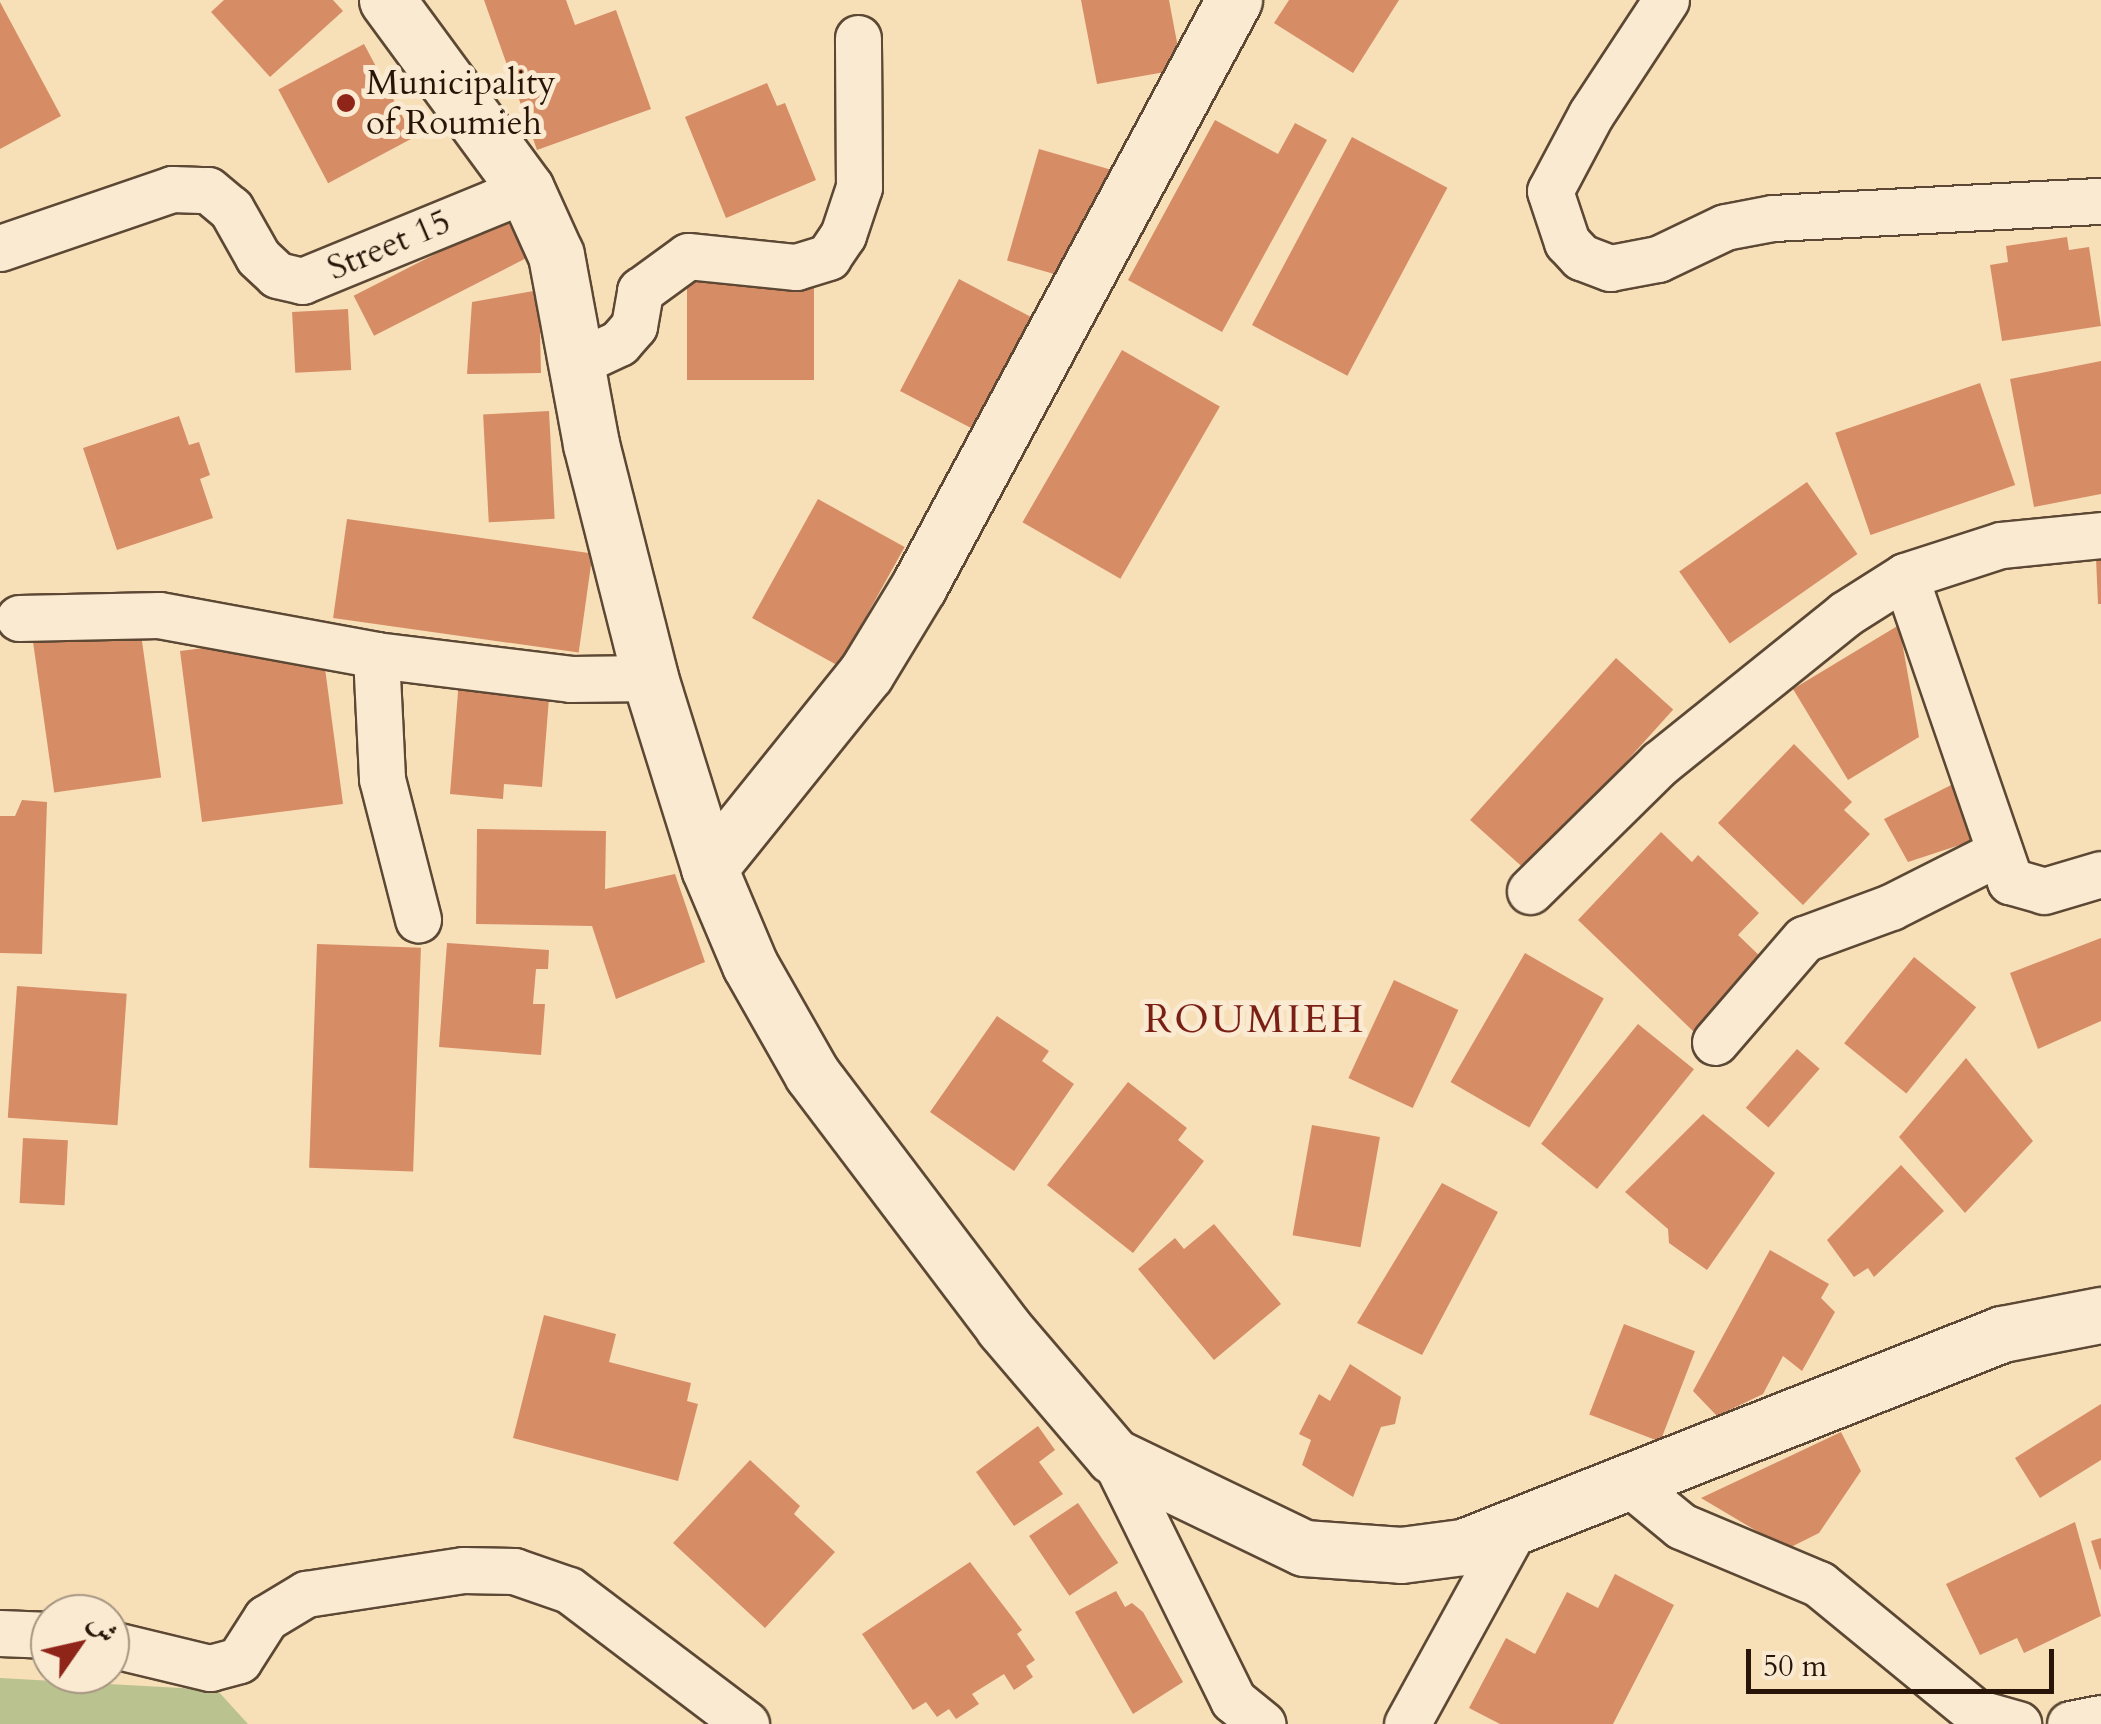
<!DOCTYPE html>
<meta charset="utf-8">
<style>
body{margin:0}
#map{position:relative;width:2101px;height:1724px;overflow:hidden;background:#f7dfb8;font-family:Cardo,Amiri,serif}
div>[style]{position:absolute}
.green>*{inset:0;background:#bac290}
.building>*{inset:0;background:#d68d66;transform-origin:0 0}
.roads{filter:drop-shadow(2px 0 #5c4834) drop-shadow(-2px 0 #5c4834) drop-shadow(0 2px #5c4834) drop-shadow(0 -2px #5c4834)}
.minor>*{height:45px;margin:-22.5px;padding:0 22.5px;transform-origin:22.5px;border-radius:22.5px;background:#faead1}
.tertiary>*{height:55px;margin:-27.5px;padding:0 27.5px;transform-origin:27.5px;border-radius:27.5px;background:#faead1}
.dots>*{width:28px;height:28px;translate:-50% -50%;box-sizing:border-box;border:5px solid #faead1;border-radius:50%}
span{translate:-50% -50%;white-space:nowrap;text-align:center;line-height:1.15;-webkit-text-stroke:10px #faead1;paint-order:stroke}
.poi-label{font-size:35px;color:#281508}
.left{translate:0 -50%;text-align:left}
.street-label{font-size:35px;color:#281508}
.quarter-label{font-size:40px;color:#7a1f14;letter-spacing:2.5px}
.north{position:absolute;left:30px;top:1594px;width:100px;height:100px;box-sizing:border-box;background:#faead1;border:2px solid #a69581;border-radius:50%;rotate:56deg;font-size:28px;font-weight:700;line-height:40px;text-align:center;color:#281508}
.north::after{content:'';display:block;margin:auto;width:35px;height:45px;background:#8f2418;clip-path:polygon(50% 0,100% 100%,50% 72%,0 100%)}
.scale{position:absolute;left:1746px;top:1649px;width:308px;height:45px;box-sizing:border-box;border:5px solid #281508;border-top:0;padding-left:12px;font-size:30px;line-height:35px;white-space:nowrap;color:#281508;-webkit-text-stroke:8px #faead1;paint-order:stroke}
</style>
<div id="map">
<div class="green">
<i style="clip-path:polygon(0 1678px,217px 1690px,248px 1724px,0 1724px)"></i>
</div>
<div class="building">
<i style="clip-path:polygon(224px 0,333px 0,343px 11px,270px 77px,211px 12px)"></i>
<i style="clip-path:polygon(484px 0,566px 0,575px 25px,616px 10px,651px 109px,537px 150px)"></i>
<i style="clip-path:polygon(1081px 0,1169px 0,1182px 69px,1097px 84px)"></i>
<i style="clip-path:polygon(1289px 0,1399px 0,1353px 73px,1274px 23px)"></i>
<i style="clip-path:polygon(0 2px,61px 116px,0 149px)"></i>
<i style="left:364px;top:44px;width:106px;height:97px;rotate:62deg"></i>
<i style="clip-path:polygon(767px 83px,777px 106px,785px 103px,816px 180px,726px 218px,685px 117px)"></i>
<i style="clip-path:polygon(1215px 120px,1278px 154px,1295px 123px,1327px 140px,1222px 332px,1128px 280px)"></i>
<i style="left:1352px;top:137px;width:108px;height:213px;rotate:28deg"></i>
<i style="left:1039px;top:149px;width:75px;height:116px;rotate:16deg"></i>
<i style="left:506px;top:218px;width:45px;height:171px;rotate:63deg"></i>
<i style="clip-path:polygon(2067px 237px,2069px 250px,2089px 247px,2101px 326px,2002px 341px,1990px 265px,2008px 262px,2006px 246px)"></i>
<i style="clip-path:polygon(959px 279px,1031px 317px,1009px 359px,1017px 363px,973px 429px,900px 391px)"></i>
<i style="left:687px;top:280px;width:127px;height:100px"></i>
<i style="clip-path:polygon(539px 290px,541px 373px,467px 374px,472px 302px)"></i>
<i style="left:348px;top:309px;width:61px;height:56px;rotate:87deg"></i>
<i style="left:1122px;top:350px;width:113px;height:199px;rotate:30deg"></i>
<i style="clip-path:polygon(2101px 361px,2101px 494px,2034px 507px,2010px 379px)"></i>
<i style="left:1980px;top:383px;width:108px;height:153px;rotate:71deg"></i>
<i style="left:549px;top:411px;width:108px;height:66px;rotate:87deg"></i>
<i style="clip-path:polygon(179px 416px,189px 445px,199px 442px,210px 475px,200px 479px,213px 518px,117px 550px,83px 448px)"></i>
<i style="left:1807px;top:482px;width:88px;height:156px;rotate:55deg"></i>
<i style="left:818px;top:499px;width:99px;height:136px;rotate:29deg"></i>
<i style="left:347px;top:519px;width:248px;height:100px;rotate:8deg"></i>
<i style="clip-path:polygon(2096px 558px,2101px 558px,2101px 604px,2098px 604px)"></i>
<i style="clip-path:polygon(1899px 625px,1919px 737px,1848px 780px,1793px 689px)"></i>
<i style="left:140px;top:627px;width:152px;height:108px;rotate:82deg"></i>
<i style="clip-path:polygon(267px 640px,270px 660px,323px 653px,343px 804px,202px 822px,180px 651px)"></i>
<i style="left:1616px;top:658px;width:77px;height:218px;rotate:42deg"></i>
<i style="clip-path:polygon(459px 679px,505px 683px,504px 694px,549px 698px,542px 787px,504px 784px,503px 799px,450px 794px)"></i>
<i style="clip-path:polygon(1794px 744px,1852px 802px,1844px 810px,1870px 834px,1803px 905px,1718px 823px)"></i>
<i style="clip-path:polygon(1959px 781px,1978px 839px,1908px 862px,1884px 819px)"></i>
<i style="clip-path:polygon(22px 800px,47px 802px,42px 954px,0 953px,0 816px,15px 816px)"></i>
<i style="clip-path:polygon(477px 829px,606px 831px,605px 889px,675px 874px,705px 962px,616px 999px,592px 926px,476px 924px)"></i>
<i style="clip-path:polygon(1661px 832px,1692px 862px,1698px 855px,1759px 913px,1738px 935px,1764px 960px,1695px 1033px,1578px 920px)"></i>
<i style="clip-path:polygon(2101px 938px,2101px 1021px,2038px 1049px,2010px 973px)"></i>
<i style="clip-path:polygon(447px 943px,549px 950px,548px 969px,536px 969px,533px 1004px,545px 1004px,541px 1055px,439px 1047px)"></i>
<i style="left:317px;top:944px;width:104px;height:224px;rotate:2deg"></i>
<i style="left:1525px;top:953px;width:91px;height:149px;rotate:30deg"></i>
<i style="left:1914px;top:957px;width:80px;height:111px;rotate:39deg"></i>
<i style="left:1394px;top:980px;width:71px;height:108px;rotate:25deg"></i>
<i style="left:17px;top:986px;width:110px;height:132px;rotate:4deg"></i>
<i style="clip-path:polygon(997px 1016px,1049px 1051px,1042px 1061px,1074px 1084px,1014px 1171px,930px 1112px)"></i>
<i style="left:1638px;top:1024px;width:72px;height:154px;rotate:39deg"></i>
<i style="left:1797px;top:1049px;width:30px;height:78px;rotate:41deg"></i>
<i style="clip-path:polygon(1966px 1058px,2033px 1141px,1965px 1213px,1899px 1137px)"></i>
<i style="clip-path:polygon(1128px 1082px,1187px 1128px,1178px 1140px,1204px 1161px,1133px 1253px,1047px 1185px)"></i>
<i style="clip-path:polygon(1703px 1114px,1775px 1173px,1707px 1270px,1669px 1243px,1668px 1229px,1625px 1192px)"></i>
<i style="left:1312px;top:1125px;width:69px;height:112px;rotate:10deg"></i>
<i style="left:23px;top:1138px;width:45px;height:65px;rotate:3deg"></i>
<i style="clip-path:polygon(1901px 1165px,1944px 1211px,1874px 1277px,1868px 1268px,1854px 1277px,1827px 1240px)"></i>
<i style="clip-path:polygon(1442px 1183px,1498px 1212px,1422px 1355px,1357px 1323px)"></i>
<i style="clip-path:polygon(1214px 1224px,1281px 1304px,1214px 1360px,1138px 1269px,1175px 1238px,1184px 1249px)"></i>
<i style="clip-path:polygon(1770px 1250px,1829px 1284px,1821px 1298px,1835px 1312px,1802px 1371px,1783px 1356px,1763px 1394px,1717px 1416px,1693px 1391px)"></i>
<i style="clip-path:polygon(544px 1315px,616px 1334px,609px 1362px,691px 1383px,687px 1401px,698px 1404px,678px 1481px,513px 1438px)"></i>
<i style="left:1624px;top:1324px;width:76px;height:97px;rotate:21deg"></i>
<i style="clip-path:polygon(1350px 1364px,1401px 1397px,1395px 1424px,1381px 1427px,1353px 1497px,1302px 1465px,1311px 1440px,1299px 1434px,1319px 1394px,1330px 1401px)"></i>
<i style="clip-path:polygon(2101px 1404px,2101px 1460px,2040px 1498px,2015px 1458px)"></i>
<i style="clip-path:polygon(1038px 1426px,1055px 1450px,1039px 1462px,1063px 1494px,1014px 1526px,976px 1472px)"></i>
<i style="clip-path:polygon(1841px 1432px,1861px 1471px,1819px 1533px,1787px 1549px,1701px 1498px)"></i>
<i style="clip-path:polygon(750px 1460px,800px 1506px,794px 1514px,835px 1552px,765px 1628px,673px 1543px)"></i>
<i style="left:1078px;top:1503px;width:72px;height:59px;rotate:56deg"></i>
<i style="clip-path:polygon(2075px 1522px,2101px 1616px,2024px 1653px,2017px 1638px,1980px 1655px,1946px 1584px)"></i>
<i style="clip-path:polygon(2101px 1538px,2101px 1569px,2100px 1570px,2091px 1541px)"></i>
<i style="clip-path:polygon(970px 1562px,1022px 1630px,1017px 1634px,1035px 1660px,1026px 1666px,1033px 1677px,1014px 1690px,1004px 1674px,972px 1694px,979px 1704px,956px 1719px,949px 1709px,937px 1717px,926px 1702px,913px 1710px,862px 1634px)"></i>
<i style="clip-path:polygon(1615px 1574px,1674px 1605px,1613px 1724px,1500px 1724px,1469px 1708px,1506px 1638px,1535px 1654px,1567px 1592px,1598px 1608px)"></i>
<i style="clip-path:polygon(1116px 1591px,1125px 1607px,1132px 1603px,1143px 1612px,1183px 1682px,1133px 1714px,1075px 1612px)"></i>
</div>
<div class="roads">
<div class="minor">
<i style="left:1666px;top:0;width:136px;rotate:123.3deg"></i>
<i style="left:1591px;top:114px;width:87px;rotate:118deg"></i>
<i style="left:1550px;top:191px;width:54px;rotate:71.6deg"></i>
<i style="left:1567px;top:242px;width:21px;rotate:47deg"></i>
<i style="left:1581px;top:257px;width:31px;rotate:21deg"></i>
<i style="left:1610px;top:268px;width:49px;rotate:-10.6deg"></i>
<i style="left:1658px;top:259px;width:74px;rotate:-25.5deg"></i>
<i style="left:1725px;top:227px;width:49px;rotate:-10.6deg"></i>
<i style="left:1773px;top:218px;width:328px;rotate:-3deg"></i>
<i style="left:0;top:248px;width:182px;rotate:-18.9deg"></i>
<i style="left:172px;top:189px;width:36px;rotate:2deg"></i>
<i style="left:208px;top:190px;width:30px;rotate:40deg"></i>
<i style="left:231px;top:209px;width:55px;rotate:60.6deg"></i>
<i style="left:258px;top:257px;width:26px;rotate:43deg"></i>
<i style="left:277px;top:275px;width:26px;rotate:13deg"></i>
<i style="left:302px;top:281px;width:242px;rotate:-22.3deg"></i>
<i style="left:574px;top:364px;width:50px;rotate:-25deg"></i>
<i style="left:619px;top:343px;width:23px;rotate:-49deg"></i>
<i style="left:634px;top:326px;width:36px;rotate:-80deg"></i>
<i style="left:640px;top:291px;width:59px;rotate:-36.1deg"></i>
<i style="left:688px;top:256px;width:109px;rotate:5.8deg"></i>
<i style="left:796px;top:267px;width:34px;rotate:-17deg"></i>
<i style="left:828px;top:257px;width:27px;rotate:-56deg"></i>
<i style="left:843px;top:235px;width:51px;rotate:-71.6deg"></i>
<i style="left:859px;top:187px;width:149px;rotate:-90.4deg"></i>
<i style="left:1905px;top:576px;width:323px;rotate:71deg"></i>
<i style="left:2010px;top:881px;width:35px;rotate:16deg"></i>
<i style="left:2044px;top:891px;width:59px;rotate:-16.6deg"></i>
<i style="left:19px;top:618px;width:140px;rotate:-1.2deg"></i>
<i style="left:159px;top:615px;width:221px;rotate:10.4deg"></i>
<i style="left:376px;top:655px;width:196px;rotate:7deg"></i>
<i style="left:571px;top:679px;width:79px;rotate:-0.7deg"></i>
<i style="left:376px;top:655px;width:124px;rotate:87.2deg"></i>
<i style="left:382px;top:779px;width:145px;rotate:75.6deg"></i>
<i style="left:1530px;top:891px;width:182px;rotate:-44.6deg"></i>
<i style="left:1660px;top:763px;width:238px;rotate:-38.8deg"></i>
<i style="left:1845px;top:614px;width:71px;rotate:-32.3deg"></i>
<i style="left:1905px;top:576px;width:101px;rotate:-17.9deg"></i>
<i style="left:2001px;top:545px;width:100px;rotate:-5.7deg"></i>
<i style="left:1715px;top:1042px;width:136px;rotate:-49.2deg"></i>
<i style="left:1804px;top:939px;width:93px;rotate:-20.2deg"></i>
<i style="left:1891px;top:907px;width:118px;rotate:-26.8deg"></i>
<i style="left:1113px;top:1456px;width:272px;rotate:63.8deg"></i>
<i style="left:1233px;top:1700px;width:38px;rotate:39deg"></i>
<i style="left:1630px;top:1484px;width:66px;rotate:39.5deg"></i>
<i style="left:1681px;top:1526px;width:150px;rotate:22.8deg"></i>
<i style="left:1819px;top:1584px;width:202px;rotate:39.4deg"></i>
<i style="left:1975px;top:1712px;width:45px;rotate:15.6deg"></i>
<i style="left:0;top:1633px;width:50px;rotate:2.3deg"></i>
<i style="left:110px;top:1644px;width:103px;rotate:13.5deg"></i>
<i style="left:210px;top:1668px;width:30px;rotate:-15deg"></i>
<i style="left:239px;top:1660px;width:50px;rotate:-57.3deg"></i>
<i style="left:266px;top:1618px;width:47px;rotate:-31deg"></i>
<i style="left:306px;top:1594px;width:159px;rotate:-8.7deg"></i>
<i style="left:463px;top:1570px;width:51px;rotate:1.1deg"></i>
<i style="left:514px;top:1571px;width:58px;rotate:19.1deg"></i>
<i style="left:569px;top:1590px;width:222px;rotate:37.1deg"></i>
<i style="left:1407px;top:1724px;width:220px;rotate:-61.2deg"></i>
<i style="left:2070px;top:1724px;width:32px;rotate:-11deg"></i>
</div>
<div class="tertiary">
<i style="left:387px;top:0;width:235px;rotate:53.7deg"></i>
<i style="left:526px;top:189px;width:72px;rotate:65.6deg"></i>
<i style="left:556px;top:255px;width:192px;rotate:79.5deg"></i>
<i style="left:591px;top:444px;width:241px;rotate:75.8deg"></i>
<i style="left:650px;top:678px;width:199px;rotate:72.7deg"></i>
<i style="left:1234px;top:0;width:665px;rotate:118.26deg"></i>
<i style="left:919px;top:586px;width:102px;rotate:121.3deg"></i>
<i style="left:866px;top:673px;width:250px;rotate:128.8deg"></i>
<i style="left:709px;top:868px;width:105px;rotate:67.1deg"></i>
<i style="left:750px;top:965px;width:125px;rotate:60.4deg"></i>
<i style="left:812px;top:1074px;width:317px;rotate:52.9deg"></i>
<i style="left:1003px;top:1327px;width:170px;rotate:49.5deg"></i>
<i style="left:1113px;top:1456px;width:212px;rotate:25.7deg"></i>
<i style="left:1304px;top:1548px;width:97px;rotate:4.1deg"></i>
<i style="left:1401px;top:1555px;width:63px;rotate:-7.4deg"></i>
<i style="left:1463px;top:1547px;width:580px;rotate:-21.56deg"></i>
<i style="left:2002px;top:1334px;width:101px;rotate:-10.9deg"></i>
</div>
</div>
<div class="dots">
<i style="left:346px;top:103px;background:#8f2418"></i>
</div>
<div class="poi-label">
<span class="left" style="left:366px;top:103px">Municipality<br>of Roumieh</span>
</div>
<div class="street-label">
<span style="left:389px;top:245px;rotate:-23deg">Street 15</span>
</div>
<div class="quarter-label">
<span style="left:1255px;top:1020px">ROUMIEH</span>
</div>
<div class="north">ش</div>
<div class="scale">50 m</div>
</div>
